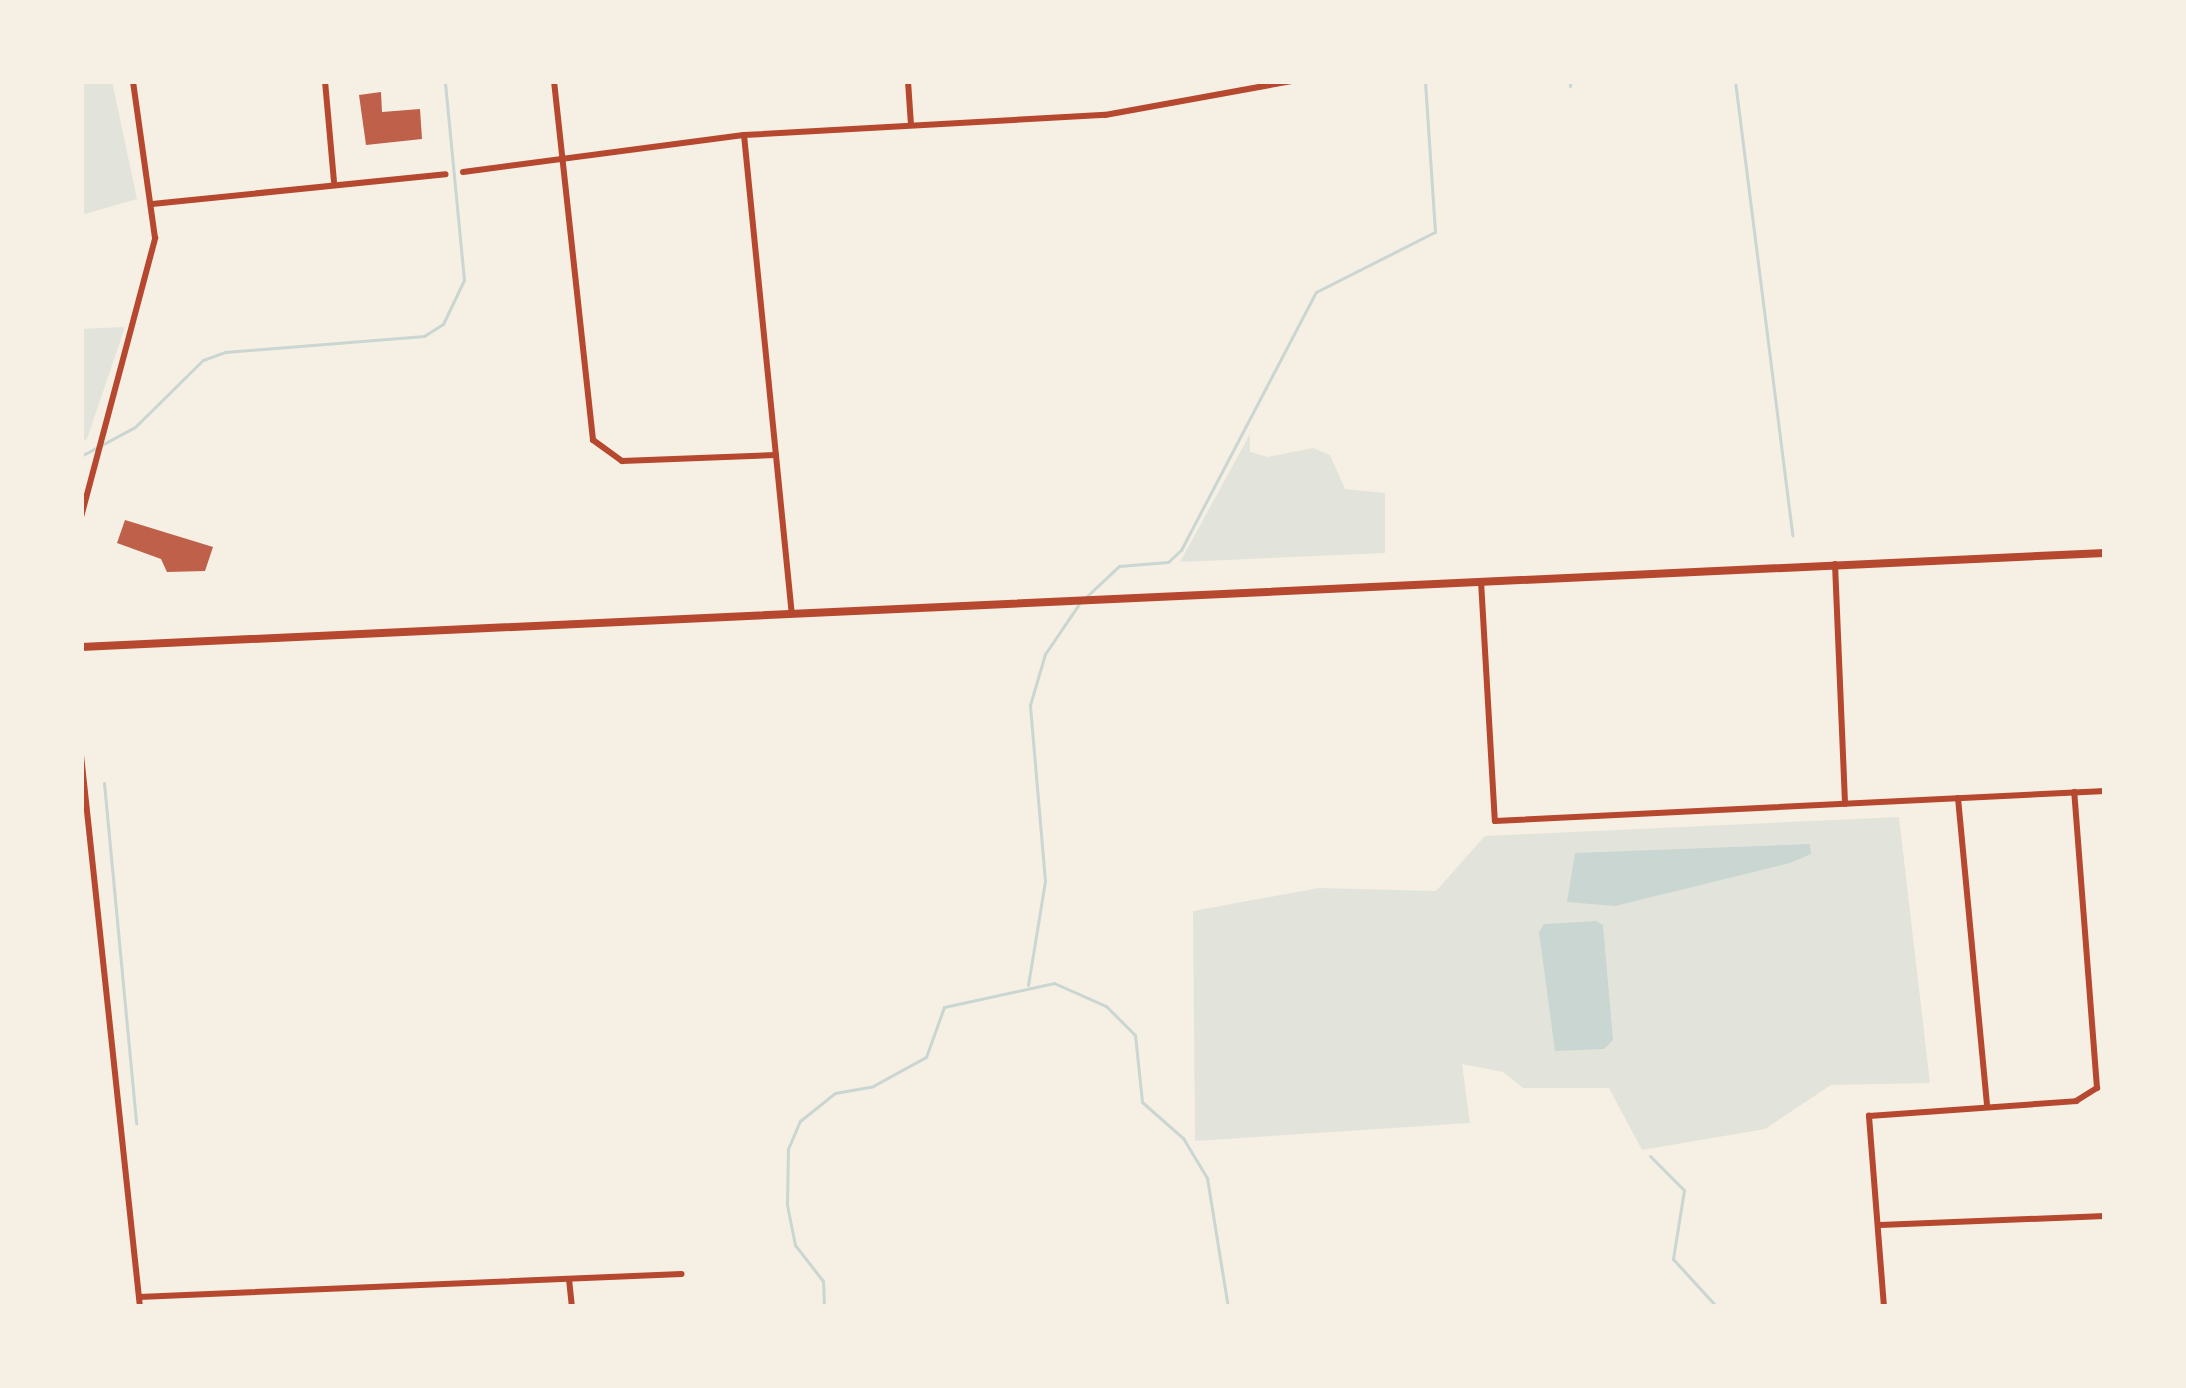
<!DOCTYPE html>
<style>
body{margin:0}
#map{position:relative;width:2186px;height:1388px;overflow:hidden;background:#f6efe4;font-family:"Varela Round",sans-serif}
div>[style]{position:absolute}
.green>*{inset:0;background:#e2e4dc}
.water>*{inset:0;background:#c9d6d2}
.stream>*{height:3px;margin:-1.5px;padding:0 1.5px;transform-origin:1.5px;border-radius:1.5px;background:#c9d6d2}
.building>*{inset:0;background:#bf614a}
.minor>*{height:6px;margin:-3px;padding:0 3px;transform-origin:3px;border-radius:3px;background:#b5482f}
.tertiary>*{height:6px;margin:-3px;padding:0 3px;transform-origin:3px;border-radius:3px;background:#b5482f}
.secondary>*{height:8px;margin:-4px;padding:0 4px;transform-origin:4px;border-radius:4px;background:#b5482f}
span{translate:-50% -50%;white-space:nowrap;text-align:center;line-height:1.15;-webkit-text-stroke:12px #f6efe4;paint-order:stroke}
.frame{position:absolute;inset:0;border:84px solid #f6efe4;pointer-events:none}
</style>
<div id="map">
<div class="green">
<i style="clip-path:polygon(81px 81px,112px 81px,137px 199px,81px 215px)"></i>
<i style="clip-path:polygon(125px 327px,87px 439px,81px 442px,81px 329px)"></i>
<i style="clip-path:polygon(1250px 434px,1250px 452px,1268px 457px,1313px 448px,1330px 455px,1345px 489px,1385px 493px,1385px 553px,1180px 562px)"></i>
<i style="clip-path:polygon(1899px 817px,1930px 1083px,1831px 1085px,1765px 1129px,1642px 1150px,1609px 1088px,1523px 1088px,1503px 1072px,1462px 1064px,1470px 1123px,1195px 1141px,1193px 911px,1319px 888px,1436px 891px,1485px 836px)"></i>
</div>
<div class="water">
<i style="clip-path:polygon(1810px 844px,1811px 854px,1790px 863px,1615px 906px,1567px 902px,1575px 853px)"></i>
<i style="clip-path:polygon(1596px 921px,1603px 925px,1613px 1040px,1604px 1049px,1555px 1051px,1539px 932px,1544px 924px)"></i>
</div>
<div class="stream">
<i style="left:1570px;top:81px;width:5px;rotate:90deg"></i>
<i style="left:1735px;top:81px;width:458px;rotate:82.8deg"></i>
<i style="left:81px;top:456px;width:61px;rotate:-28.2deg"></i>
<i style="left:135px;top:427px;width:95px;rotate:-44.6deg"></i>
<i style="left:203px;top:360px;width:23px;rotate:-20deg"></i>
<i style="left:225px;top:352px;width:200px;rotate:-4.6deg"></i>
<i style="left:424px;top:336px;width:22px;rotate:-32deg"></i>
<i style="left:443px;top:324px;width:49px;rotate:-64.5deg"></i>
<i style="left:464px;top:280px;width:200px;rotate:-95.5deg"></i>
<i style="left:1086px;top:597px;width:45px;rotate:-43.2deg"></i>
<i style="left:1119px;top:566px;width:49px;rotate:-4.7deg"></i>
<i style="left:1168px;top:562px;width:18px;rotate:-43deg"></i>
<i style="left:1181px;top:550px;width:291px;rotate:-62.4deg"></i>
<i style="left:1316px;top:292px;width:133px;rotate:-26.8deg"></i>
<i style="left:1435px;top:232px;width:151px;rotate:-93.8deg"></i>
<i style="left:104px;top:783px;width:342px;rotate:84.6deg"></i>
<i style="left:1028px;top:985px;width:105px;rotate:-80.7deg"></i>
<i style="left:1045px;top:881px;width:177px;rotate:-94.9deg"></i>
<i style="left:1030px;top:705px;width:53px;rotate:-73.6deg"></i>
<i style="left:1045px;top:654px;width:60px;rotate:-55.8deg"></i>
<i style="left:1650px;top:1156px;width:48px;rotate:45deg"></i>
<i style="left:1684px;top:1190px;width:70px;rotate:99.1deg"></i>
<i style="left:1673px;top:1259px;width:65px;rotate:47.5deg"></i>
<i style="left:824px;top:1307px;width:26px;rotate:-92deg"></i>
<i style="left:823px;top:1281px;width:46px;rotate:-127.9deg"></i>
<i style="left:795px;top:1245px;width:41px;rotate:-101.3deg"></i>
<i style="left:787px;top:1205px;width:56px;rotate:-89deg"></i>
<i style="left:788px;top:1149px;width:30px;rotate:-67deg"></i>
<i style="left:800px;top:1121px;width:45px;rotate:-38.7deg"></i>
<i style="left:835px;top:1093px;width:39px;rotate:-10deg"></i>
<i style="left:873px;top:1086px;width:60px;rotate:-28.7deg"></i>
<i style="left:926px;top:1057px;width:53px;rotate:-70.2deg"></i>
<i style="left:944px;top:1007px;width:113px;rotate:-12.3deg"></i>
<i style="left:1054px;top:983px;width:57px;rotate:23.9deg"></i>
<i style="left:1106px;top:1006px;width:41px;rotate:45deg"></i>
<i style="left:1135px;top:1035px;width:67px;rotate:84deg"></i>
<i style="left:1142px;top:1102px;width:55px;rotate:41.3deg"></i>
<i style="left:1183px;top:1138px;width:47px;rotate:59deg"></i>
<i style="left:1207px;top:1178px;width:131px;rotate:80.8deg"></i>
</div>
<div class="building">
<i style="clip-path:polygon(381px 92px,382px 112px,420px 109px,422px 139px,366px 145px,359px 95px)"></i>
<i style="clip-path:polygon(125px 520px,213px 547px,205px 571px,167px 572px,161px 559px,117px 543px)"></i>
</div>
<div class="minor">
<i style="left:325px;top:81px;width:101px;rotate:84.9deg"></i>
<i style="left:554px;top:81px;width:361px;rotate:83.8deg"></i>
<i style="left:593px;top:440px;width:36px;rotate:36deg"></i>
<i style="left:622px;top:461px;width:154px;rotate:-2.2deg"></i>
<i style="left:908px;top:81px;width:44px;rotate:86.1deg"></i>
<i style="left:1835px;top:564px;width:240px;rotate:87.6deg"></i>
<i style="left:1481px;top:581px;width:240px;rotate:86.7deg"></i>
<i style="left:1495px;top:821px;width:611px;rotate:-2.82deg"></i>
<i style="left:1958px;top:798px;width:308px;rotate:84.6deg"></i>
<i style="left:1880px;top:1225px;width:225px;rotate:-2.3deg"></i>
<i style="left:569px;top:1279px;width:28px;rotate:84deg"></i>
<i style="left:139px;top:1297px;width:543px;rotate:-2.43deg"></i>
<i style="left:1884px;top:1307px;width:192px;rotate:-94.5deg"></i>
<i style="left:1869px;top:1116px;width:208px;rotate:-4.1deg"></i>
<i style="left:2076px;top:1101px;width:25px;rotate:-32deg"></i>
<i style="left:2097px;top:1088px;width:297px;rotate:-94.4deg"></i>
</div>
<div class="tertiary">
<i style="left:744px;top:135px;width:479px;rotate:84.3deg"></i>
<i style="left:463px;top:172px;width:283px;rotate:-7.5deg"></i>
<i style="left:744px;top:135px;width:362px;rotate:-3.2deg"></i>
<i style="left:1105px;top:115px;width:191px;rotate:-10.3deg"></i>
<i style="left:152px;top:204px;width:295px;rotate:-5.8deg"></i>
<i style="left:81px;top:517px;width:289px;rotate:-75.1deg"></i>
<i style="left:155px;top:238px;width:159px;rotate:-98deg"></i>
<i style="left:81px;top:755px;width:555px;rotate:83.9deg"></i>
</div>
<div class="secondary">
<i style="left:81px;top:647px;width:2026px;rotate:-2.66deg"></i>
</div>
<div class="frame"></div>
</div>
